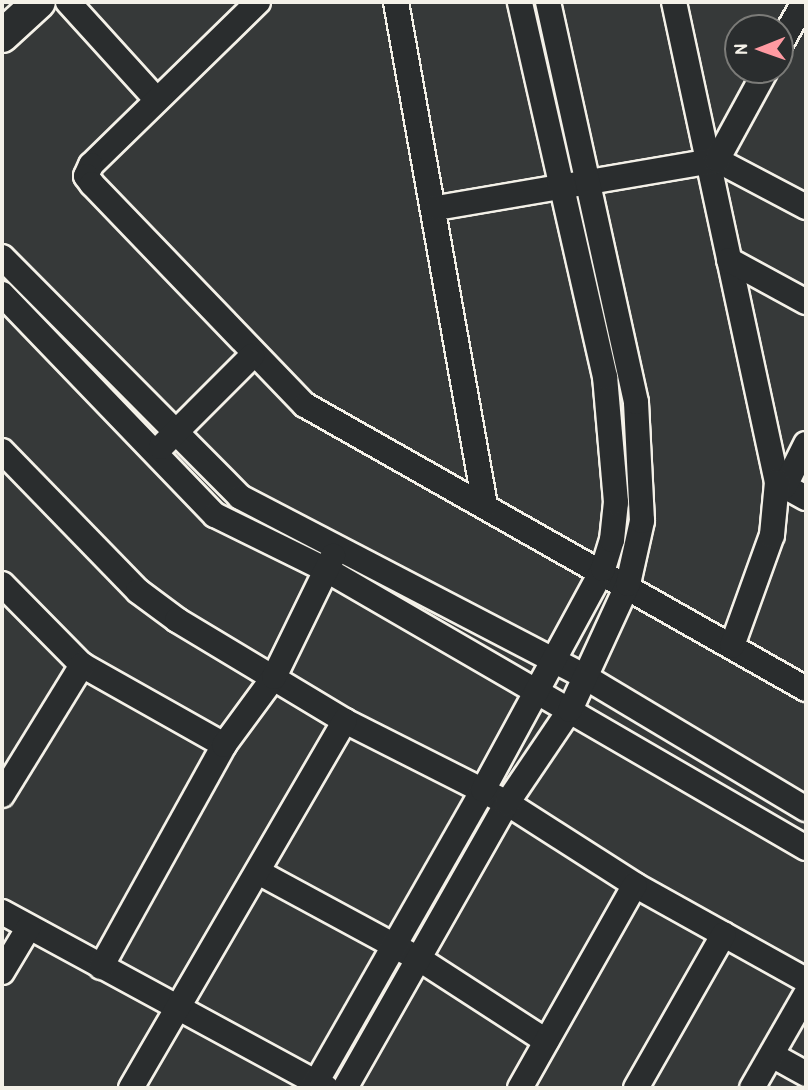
<!DOCTYPE html>
<style>
body{margin:0}
#map{position:relative;width:808px;height:1090px;overflow:hidden;background:#363939;font-family:"Patrick Hand",sans-serif}
div>[style]{position:absolute}
.roads{filter:drop-shadow(2px 0 #f4f1e8) drop-shadow(-2px 0 #f4f1e8) drop-shadow(0 2px #f4f1e8) drop-shadow(0 -2px #f4f1e8)}
.minor>*{height:24px;margin:-12px;padding:0 12px;transform-origin:12px;border-radius:12px;background:#2a2d2e}
.major>*{height:32px;margin:-16px;padding:0 16px;transform-origin:16px;border-radius:16px;background:#2a2d2e}
span{translate:-50% -50%;white-space:nowrap;text-align:center;line-height:1.15;-webkit-text-stroke:5px #2a2d2e;paint-order:stroke}
.frame{position:absolute;inset:0;border:4px solid #f4f1e8;pointer-events:none}
.north{position:absolute;left:724px;top:14px;width:70px;height:70px;box-sizing:border-box;background:#2a2d2e;border:2px solid #7b7b78;border-radius:50%;rotate:269deg;font-size:19px;font-weight:700;line-height:28px;text-align:center;color:#f4f1e8}
.north::after{content:'';display:block;margin:auto;width:24px;height:32px;background:#ff9aa2;clip-path:polygon(50% 0,100% 100%,50% 72%,0 100%)}
</style>
<div id="map">
<div class="roads">
<div class="minor">
<i style="left:68px;top:2px;width:131px;rotate:47.8deg"></i>
<i style="left:258px;top:2px;width:233px;rotate:135.7deg"></i>
<i style="left:91px;top:165px;width:12px;rotate:114deg"></i>
<i style="left:86px;top:176px;width:10px;rotate:53deg"></i>
<i style="left:92px;top:184px;width:307px;rotate:46.1deg"></i>
<i style="left:305px;top:405px;width:576px;rotate:29.55deg"></i>
<i style="left:396px;top:2px;width:511px;rotate:79.97deg"></i>
<i style="left:674px;top:2px;width:491px;rotate:77.9deg"></i>
<i style="left:777px;top:482px;width:33px;rotate:29deg"></i>
<i style="left:780px;top:45px;width:49px;rotate:-60.8deg"></i>
<i style="left:717px;top:160px;width:101px;rotate:27.8deg"></i>
<i style="left:437px;top:208px;width:284px;rotate:-9.7deg"></i>
<i style="left:717px;top:160px;width:102px;rotate:-61.4deg"></i>
<i style="left:2px;top:257px;width:338px;rotate:45.2deg"></i>
<i style="left:240px;top:497px;width:391px;rotate:27.5deg"></i>
<i style="left:587px;top:678px;width:255px;rotate:30.9deg"></i>
<i style="left:729px;top:260px;width:88px;rotate:28.6deg"></i>
<i style="left:2px;top:294px;width:307px;rotate:46.1deg"></i>
<i style="left:215px;top:515px;width:125px;rotate:26.2deg"></i>
<i style="left:327px;top:570px;width:554px;rotate:30.13deg"></i>
<i style="left:161px;top:447px;width:129px;rotate:-45deg"></i>
<i style="left:2px;top:451px;width:195px;rotate:45.8deg"></i>
<i style="left:138px;top:591px;width:49px;rotate:36.6deg"></i>
<i style="left:177px;top:620px;width:196px;rotate:31deg"></i>
<i style="left:345px;top:721px;width:182px;rotate:26.8deg"></i>
<i style="left:507px;top:803px;width:152px;rotate:32.6deg"></i>
<i style="left:635px;top:885px;width:196px;rotate:29.1deg"></i>
<i style="left:785px;top:486px;width:47px;rotate:-63.4deg"></i>
<i style="left:2px;top:584px;width:114px;rotate:45.4deg"></i>
<i style="left:82px;top:665px;width:163px;rotate:29.4deg"></i>
<i style="left:732px;top:646px;width:118px;rotate:-70.2deg"></i>
<i style="left:772px;top:535px;width:53px;rotate:-84.6deg"></i>
<i style="left:2px;top:795px;width:153px;rotate:-58.4deg"></i>
<i style="left:258px;top:872px;width:185px;rotate:28.4deg"></i>
<i style="left:421px;top:960px;width:149px;rotate:32.9deg"></i>
<i style="left:2px;top:912px;width:369px;rotate:28.5deg"></i>
<i style="left:101px;top:967px;width:254px;rotate:-61deg"></i>
<i style="left:224px;top:745px;width:84px;rotate:-53.7deg"></i>
<i style="left:274px;top:677px;width:135px;rotate:-64deg"></i>
<i style="left:2px;top:972px;width:52px;rotate:-59deg"></i>
<i style="left:772px;top:1055px;width:39px;rotate:29deg"></i>
<i style="left:131px;top:1088px;width:425px;rotate:-59.8deg"></i>
<i style="left:313px;top:1088px;width:343px;rotate:-60.3deg"></i>
<i style="left:483px;top:790px;width:251px;rotate:-61.5deg"></i>
<i style="left:603px;top:569px;width:30px;rotate:-73deg"></i>
<i style="left:612px;top:540px;width:38px;rotate:-84deg"></i>
<i style="left:616px;top:502px;width:125px;rotate:-95deg"></i>
<i style="left:605px;top:377px;width:385px;rotate:-102.8deg"></i>
<i style="left:345px;top:1088px;width:328px;rotate:-60.4deg"></i>
<i style="left:507px;top:803px;width:112px;rotate:-55.9deg"></i>
<i style="left:570px;top:710px;width:139px;rotate:-65.3deg"></i>
<i style="left:628px;top:584px;width:65px;rotate:-77.5deg"></i>
<i style="left:642px;top:521px;width:119px;rotate:-92.9deg"></i>
<i style="left:636px;top:402px;width:410px;rotate:-102.4deg"></i>
<i style="left:520px;top:1088px;width:233px;rotate:-60.5deg"></i>
<i style="left:636px;top:1088px;width:177px;rotate:-60.3deg"></i>
<i style="left:752px;top:1088px;width:108px;rotate:-60.1deg"></i>
</div>
<div class="major">
<i style="left:2px;top:36px;width:50px;rotate:-42.6deg"></i>
</div>
</div>
<div class="frame"></div>
<div class="north">N</div>
</div>
